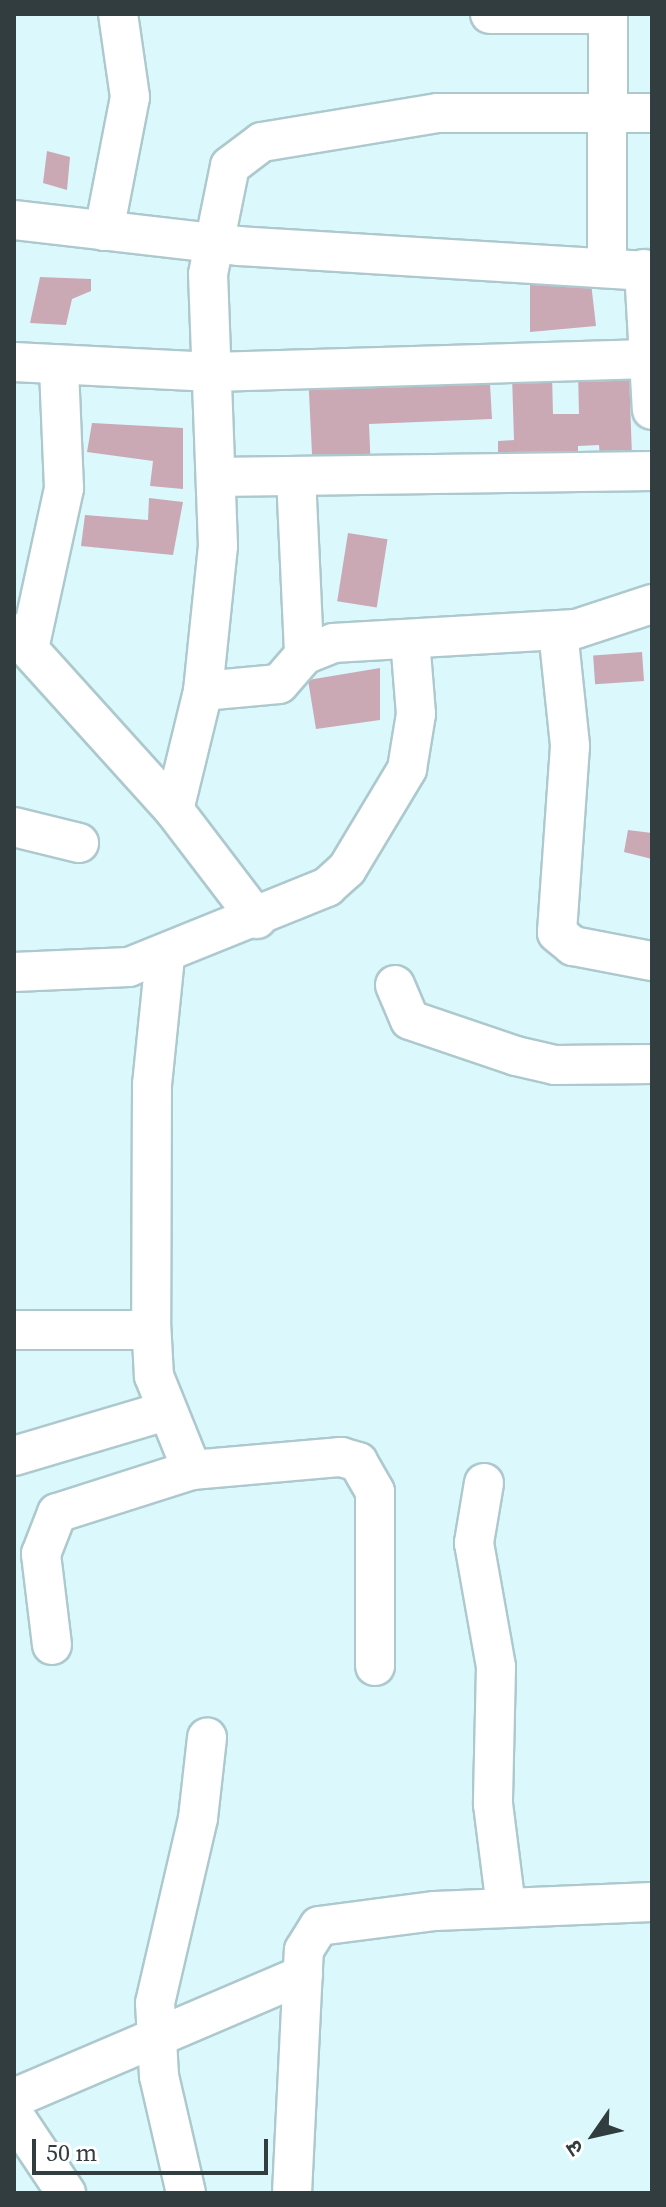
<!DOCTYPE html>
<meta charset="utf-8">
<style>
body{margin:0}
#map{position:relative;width:666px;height:2207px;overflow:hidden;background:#dbf8fd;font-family:"Source Serif 4","Noto Sans Devanagari",serif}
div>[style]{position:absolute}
.building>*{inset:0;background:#caa9b5;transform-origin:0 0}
.roads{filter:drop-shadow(2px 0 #adc9ce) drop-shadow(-2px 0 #adc9ce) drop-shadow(0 2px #adc9ce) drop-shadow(0 -2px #adc9ce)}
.street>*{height:38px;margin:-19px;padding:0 19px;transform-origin:19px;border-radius:19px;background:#fff}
span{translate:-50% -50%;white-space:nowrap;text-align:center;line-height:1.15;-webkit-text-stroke:6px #fff;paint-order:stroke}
.frame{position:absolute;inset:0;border:16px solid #323d3f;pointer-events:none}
.north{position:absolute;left:554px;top:2095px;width:80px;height:80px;-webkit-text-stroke:6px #fff;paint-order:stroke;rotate:236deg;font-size:22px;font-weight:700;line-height:32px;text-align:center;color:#323d3f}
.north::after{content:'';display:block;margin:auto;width:28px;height:36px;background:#323d3f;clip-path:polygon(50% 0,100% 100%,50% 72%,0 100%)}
.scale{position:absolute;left:32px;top:2139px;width:236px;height:36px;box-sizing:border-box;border:4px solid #323d3f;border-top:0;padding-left:10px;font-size:24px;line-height:28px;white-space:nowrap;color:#323d3f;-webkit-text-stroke:6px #fff;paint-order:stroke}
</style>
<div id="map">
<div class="building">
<i style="clip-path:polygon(47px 151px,70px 157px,67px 190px,43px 183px)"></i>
<i style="clip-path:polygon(530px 273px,590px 274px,596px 326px,530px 332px)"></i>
<i style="clip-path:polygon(40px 277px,91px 279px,91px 291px,72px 299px,66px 325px,30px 323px)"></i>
<i style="clip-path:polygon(489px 366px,492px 419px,369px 424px,371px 472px,313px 474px,308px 373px)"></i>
<i style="clip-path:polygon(629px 371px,632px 457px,600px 458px,599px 445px,578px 446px,578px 458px,498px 459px,498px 441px,514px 440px,512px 376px,552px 375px,553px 414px,579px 414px,578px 372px)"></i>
<i style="clip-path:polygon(92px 423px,183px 428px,183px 489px,150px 486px,153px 461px,87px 452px)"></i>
<i style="clip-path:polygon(149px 498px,183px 502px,173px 555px,81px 546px,85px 515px,148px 520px)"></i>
<i style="left:348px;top:533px;width:40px;height:69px;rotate:9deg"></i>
<i style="left:642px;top:652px;width:29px;height:49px;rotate:86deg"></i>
<i style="clip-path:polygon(380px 668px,380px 720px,316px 729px,308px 680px)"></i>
<i style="clip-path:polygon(628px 830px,652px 833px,652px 859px,624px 852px)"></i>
</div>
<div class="roads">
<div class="street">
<i style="left:490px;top:14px;width:98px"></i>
<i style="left:14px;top:220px;width:226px;rotate:6.6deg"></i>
<i style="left:239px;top:246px;width:414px;rotate:3.5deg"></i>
<i style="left:104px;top:231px;width:136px;rotate:-79deg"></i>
<i style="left:130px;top:97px;width:84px;rotate:-98.2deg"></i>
<i style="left:607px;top:266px;width:252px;rotate:-89.8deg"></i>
<i style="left:644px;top:269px;width:141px;rotate:86.8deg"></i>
<i style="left:14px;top:362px;width:199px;rotate:2.9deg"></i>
<i style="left:213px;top:372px;width:436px;rotate:-1.7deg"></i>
<i style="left:296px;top:476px;width:179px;rotate:87.4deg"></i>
<i style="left:216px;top:477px;width:436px;rotate:-0.8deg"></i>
<i style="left:558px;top:631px;width:116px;rotate:84deg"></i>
<i style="left:570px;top:746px;width:187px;rotate:94deg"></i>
<i style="left:557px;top:933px;width:21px;rotate:39deg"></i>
<i style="left:573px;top:946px;width:80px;rotate:10.8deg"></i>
<i style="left:14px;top:633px;width:239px;rotate:47.9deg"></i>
<i style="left:174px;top:810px;width:122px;rotate:-76.3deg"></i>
<i style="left:203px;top:691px;width:146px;rotate:-84.1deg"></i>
<i style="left:218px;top:546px;width:272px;rotate:-92.1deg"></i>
<i style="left:208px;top:274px;width:110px;rotate:-78.5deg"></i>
<i style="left:230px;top:166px;width:40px;rotate:-37deg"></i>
<i style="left:262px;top:142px;width:178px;rotate:-9.4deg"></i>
<i style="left:438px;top:113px;width:214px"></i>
<i style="left:29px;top:649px;width:165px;rotate:-77.7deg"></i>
<i style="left:64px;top:488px;width:120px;rotate:-92.4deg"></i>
<i style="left:203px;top:691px;width:76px;rotate:-5.3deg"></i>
<i style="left:279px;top:684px;width:38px;rotate:-49deg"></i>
<i style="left:304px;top:655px;width:31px;rotate:-22deg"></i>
<i style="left:333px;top:643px;width:243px;rotate:-3.3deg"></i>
<i style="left:576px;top:629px;width:80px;rotate:-18.2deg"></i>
<i style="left:174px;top:810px;width:137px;rotate:52.7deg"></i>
<i style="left:14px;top:827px;width:67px;rotate:13.8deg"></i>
<i style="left:165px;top:957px;width:128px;rotate:95.8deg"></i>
<i style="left:152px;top:1084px;width:237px;rotate:90.2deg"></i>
<i style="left:151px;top:1321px;width:55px;rotate:86.9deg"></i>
<i style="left:154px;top:1376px;width:101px;rotate:68deg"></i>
<i style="left:14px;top:972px;width:115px;rotate:-2.5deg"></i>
<i style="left:129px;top:967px;width:214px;rotate:-22deg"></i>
<i style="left:327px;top:887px;width:27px;rotate:-42deg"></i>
<i style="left:347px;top:869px;width:117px;rotate:-59deg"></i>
<i style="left:407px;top:769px;width:56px;rotate:-80.7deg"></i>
<i style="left:416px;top:714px;width:74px;rotate:-94.6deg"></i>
<i style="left:395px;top:985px;width:38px;rotate:67deg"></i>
<i style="left:410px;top:1020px;width:112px;rotate:18.8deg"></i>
<i style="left:516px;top:1056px;width:40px;rotate:13deg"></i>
<i style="left:555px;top:1065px;width:97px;rotate:-0.6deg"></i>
<i style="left:14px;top:1330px;width:137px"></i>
<i style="left:14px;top:1456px;width:159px;rotate:-16.5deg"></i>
<i style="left:484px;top:1483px;width:61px;rotate:99.5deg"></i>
<i style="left:474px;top:1543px;width:126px;rotate:79.9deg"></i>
<i style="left:496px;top:1667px;width:137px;rotate:91.3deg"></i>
<i style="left:493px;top:1804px;width:104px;rotate:82.8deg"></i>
<i style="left:52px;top:1645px;width:92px;rotate:-96.9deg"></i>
<i style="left:41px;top:1554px;width:44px;rotate:-68.7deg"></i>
<i style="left:57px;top:1513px;width:142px;rotate:-17.7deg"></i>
<i style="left:192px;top:1470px;width:150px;rotate:-5deg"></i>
<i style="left:341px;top:1457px;width:18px;rotate:16deg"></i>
<i style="left:358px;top:1462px;width:34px;rotate:60deg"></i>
<i style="left:375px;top:1492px;width:174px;rotate:90deg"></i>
<i style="left:14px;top:2098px;width:314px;rotate:-23.1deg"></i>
<i style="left:14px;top:2115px;width:94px;rotate:56.3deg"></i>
<i style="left:186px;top:2193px;width:120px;rotate:-103deg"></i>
<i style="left:159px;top:2076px;width:73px;rotate:-93.1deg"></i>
<i style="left:155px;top:2003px;width:190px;rotate:-76.9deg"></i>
<i style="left:198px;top:1818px;width:81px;rotate:-83.6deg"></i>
<i style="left:292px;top:2193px;width:243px;rotate:-87.2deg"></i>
<i style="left:304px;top:1950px;width:28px;rotate:-58deg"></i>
<i style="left:319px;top:1926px;width:117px;rotate:-7.4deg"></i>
<i style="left:435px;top:1911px;width:217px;rotate:-2.4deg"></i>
</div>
</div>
<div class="frame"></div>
<div class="north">उ</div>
<div class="scale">50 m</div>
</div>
